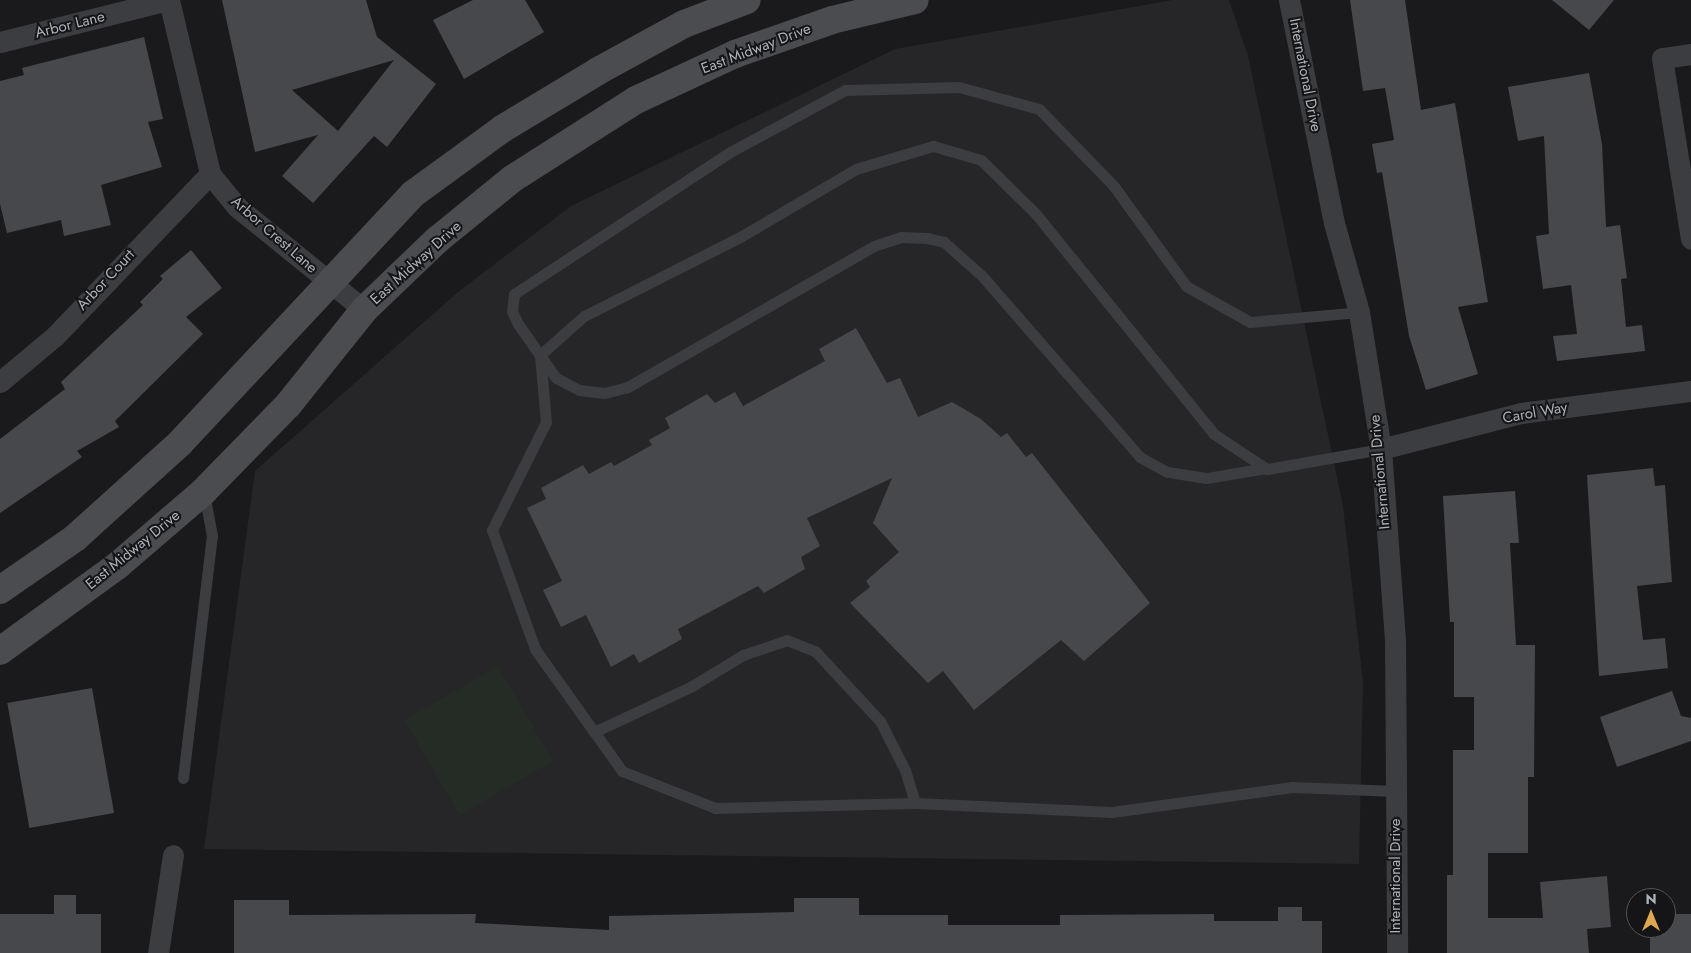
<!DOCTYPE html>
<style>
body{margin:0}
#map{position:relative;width:1691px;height:953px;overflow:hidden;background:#1a1a1c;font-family:Jost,sans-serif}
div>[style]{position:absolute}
.built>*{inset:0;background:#262629}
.green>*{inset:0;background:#242c25;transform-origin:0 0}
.building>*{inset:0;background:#47484c;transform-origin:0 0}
.lane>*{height:11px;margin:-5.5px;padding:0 5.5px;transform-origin:5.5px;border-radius:5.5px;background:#3b3d40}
.street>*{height:21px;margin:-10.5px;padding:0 10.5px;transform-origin:10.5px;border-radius:10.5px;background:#3b3d40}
.secondary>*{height:28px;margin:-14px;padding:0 14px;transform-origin:14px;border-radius:14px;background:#4a4c50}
span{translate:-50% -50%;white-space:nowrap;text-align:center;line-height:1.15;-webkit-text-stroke:4px #151517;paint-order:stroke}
.street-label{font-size:15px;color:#aeb2ba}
.north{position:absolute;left:1626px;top:888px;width:50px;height:50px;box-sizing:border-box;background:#151517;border:1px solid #525458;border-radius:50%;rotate:0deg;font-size:14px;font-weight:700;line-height:20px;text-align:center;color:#aeb2ba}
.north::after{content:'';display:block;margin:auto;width:18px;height:22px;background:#dea850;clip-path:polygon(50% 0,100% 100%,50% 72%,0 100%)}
</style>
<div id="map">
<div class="built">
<i style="clip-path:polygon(1173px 0,1229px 0,1248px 56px,1343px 506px,1363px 682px,1359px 864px,204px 849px,255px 471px,458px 292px,571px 206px,895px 49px)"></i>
</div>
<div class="green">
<i style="left:498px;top:666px;width:110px;height:108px;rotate:60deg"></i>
</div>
<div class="building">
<i style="clip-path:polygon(evenodd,222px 0,366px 0,377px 37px,436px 84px,387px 147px,374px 136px,313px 203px,282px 176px,318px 135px,255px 152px,222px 0,394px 60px,338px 131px,292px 90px,394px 60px)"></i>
<i style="clip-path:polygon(473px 0,525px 0,544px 32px,464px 79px,433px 20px)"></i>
<i style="clip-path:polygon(1350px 0,1405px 0,1421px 110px,1455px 103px,1488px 302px,1458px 307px,1478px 374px,1426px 390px,1409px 336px,1382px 172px,1377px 173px,1372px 144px,1394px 140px,1385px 88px,1363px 91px)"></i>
<i style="clip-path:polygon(1552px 0,1614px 0,1589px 30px)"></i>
<i style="clip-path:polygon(144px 37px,163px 119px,148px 122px,162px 167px,101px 185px,111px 225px,64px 236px,61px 220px,7px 233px,0 204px,0 81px,24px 75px,22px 68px)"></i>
<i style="clip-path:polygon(1589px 73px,1602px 144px,1606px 227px,1620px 225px,1627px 278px,1621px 279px,1626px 327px,1642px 325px,1645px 351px,1557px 361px,1553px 336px,1577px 334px,1571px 285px,1543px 289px,1536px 236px,1549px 234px,1544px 136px,1518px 141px,1508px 87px)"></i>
<i style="clip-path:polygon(191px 250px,222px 288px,186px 317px,203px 334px,115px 421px,119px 427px,77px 451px,82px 457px,0 513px,0 439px,65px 389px,61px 382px,143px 305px,140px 302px,163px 279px,160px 276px)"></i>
<i style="clip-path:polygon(856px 328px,887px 383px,900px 378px,918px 417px,952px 402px,981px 419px,1001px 437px,1007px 433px,1026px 457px,1032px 453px,1150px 603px,1084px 661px,1061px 640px,974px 710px,943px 671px,928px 683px,850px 603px,870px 587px,866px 581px,899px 552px,873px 523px,892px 478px,807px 518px,820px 546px,801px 557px,805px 569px,764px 593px,758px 586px,678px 629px,682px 639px,639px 663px,634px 654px,611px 667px,586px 615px,561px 627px,543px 590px,562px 581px,527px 508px,546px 499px,541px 488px,583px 465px,589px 474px,611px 462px,614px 466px,652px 445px,649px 440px,670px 428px,665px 418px,707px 394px,715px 403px,735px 392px,743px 406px,825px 361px,819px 349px)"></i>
<i style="clip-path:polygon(1653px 468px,1655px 486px,1665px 485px,1672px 582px,1637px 586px,1643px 640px,1665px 638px,1668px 668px,1599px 676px,1587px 475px)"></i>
<i style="clip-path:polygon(1515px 491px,1519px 543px,1510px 543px,1516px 645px,1535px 645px,1534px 777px,1528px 777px,1528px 853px,1488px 853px,1488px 918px,1543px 918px,1540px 882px,1607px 876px,1611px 927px,1587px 929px,1589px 953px,1447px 953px,1447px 875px,1453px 875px,1453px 750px,1474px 750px,1474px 697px,1454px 697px,1454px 622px,1450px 622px,1443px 496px)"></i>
<i style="left:92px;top:688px;width:127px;height:86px;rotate:80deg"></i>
<i style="clip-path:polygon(1672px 691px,1681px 716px,1691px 718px,1691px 741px,1617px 767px,1600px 717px)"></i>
<i style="clip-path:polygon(54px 895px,76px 895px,76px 914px,101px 914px,101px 953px,0 953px,0 914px,54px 914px)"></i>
<i style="clip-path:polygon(794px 898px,859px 898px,859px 915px,948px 915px,948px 925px,1060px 925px,1060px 915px,1214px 914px,1214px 921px,1278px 921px,1278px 907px,1302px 907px,1302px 921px,1322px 921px,1322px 953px,234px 953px,234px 900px,289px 900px,289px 915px,476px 914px,475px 923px,609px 930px,609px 916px,794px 912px)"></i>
<i style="clip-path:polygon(1666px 914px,1691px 914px,1691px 953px,1650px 953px,1650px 928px,1666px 928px)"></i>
</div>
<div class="lane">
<i style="left:1381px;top:449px;width:116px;rotate:170deg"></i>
<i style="left:1267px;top:469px;width:64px;rotate:-146.6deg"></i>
<i style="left:1214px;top:434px;width:283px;rotate:-129deg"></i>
<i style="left:1036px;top:214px;width:77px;rotate:-135.5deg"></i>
<i style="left:981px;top:160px;width:50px;rotate:-163.7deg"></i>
<i style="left:933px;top:146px;width:80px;rotate:163.4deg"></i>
<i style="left:856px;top:169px;width:134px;rotate:149.6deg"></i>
<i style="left:740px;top:237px;width:175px;rotate:153.1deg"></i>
<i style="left:584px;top:316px;width:59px;rotate:138.4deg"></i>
<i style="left:540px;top:355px;width:67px;rotate:84.9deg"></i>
<i style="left:546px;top:422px;width:121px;rotate:116.6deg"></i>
<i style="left:492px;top:530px;width:127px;rotate:70.1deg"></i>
<i style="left:535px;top:649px;width:150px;rotate:54.5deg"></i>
<i style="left:622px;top:771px;width:100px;rotate:21.7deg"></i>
<i style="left:715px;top:808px;width:200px;rotate:-1.4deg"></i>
<i style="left:915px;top:803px;width:197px;rotate:2.6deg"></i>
<i style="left:1112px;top:812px;width:182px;rotate:-7.9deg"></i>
<i style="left:1292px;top:787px;width:104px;rotate:2.2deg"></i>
<i style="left:1266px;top:468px;width:61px;rotate:170.5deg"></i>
<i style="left:1206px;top:478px;width:39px;rotate:-171deg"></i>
<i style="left:1167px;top:472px;width:31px;rotate:-151deg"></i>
<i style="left:1140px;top:457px;width:242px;rotate:-131.1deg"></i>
<i style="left:981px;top:275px;width:50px;rotate:-138.3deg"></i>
<i style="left:944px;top:242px;width:17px;rotate:-167deg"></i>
<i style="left:927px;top:238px;width:26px;rotate:-178deg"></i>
<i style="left:901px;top:237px;width:28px;rotate:162deg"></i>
<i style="left:874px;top:246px;width:284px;rotate:150.2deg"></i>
<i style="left:628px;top:387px;width:25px;rotate:166deg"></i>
<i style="left:604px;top:393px;width:25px;rotate:-173deg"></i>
<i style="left:579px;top:390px;width:26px;rotate:-152deg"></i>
<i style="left:556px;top:378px;width:66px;rotate:-125.1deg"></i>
<i style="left:518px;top:324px;width:14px;rotate:-115deg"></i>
<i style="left:512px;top:311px;width:17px;rotate:-83deg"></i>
<i style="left:514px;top:294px;width:258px;rotate:-33.3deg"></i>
<i style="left:730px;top:152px;width:131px;rotate:-28.3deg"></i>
<i style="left:845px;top:90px;width:114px;rotate:-1.5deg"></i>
<i style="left:959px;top:87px;width:83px;rotate:15.4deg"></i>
<i style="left:1039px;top:109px;width:106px;rotate:45.8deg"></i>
<i style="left:1113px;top:185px;width:125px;rotate:54.1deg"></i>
<i style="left:1186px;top:286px;width:73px;rotate:29.4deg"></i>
<i style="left:1250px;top:322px;width:109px;rotate:-5.2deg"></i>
<i style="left:594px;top:732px;width:108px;rotate:-25.1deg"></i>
<i style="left:692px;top:686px;width:60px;rotate:-31.3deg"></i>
<i style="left:743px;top:655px;width:46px;rotate:-18.8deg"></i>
<i style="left:787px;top:640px;width:31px;rotate:22deg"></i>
<i style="left:816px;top:652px;width:94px;rotate:47.2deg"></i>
<i style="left:880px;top:721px;width:55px;rotate:63deg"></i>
<i style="left:905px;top:770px;width:34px;rotate:73deg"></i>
<i style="left:183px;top:778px;width:244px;rotate:-83.2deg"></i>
<i style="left:212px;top:536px;width:44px;rotate:-100.5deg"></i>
</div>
<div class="street">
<i style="left:169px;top:0;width:179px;rotate:76.7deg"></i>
<i style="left:210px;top:174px;width:43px;rotate:50.7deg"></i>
<i style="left:237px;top:207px;width:164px;rotate:39deg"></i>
<i style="left:1289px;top:0;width:227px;rotate:78.6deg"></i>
<i style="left:1334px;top:223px;width:92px;rotate:74.3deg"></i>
<i style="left:1359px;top:312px;width:139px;rotate:80.9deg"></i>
<i style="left:1381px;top:449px;width:192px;rotate:85.8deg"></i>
<i style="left:1395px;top:640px;width:313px;rotate:89.6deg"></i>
<i style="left:0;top:42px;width:174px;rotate:-14deg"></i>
<i style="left:1691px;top:54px;width:29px;rotate:172deg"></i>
<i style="left:1662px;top:58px;width:183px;rotate:80.9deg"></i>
<i style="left:0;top:382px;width:72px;rotate:-39.9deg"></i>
<i style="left:55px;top:336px;width:224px;rotate:-46.3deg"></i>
<i style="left:1381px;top:449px;width:145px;rotate:-14.4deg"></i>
<i style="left:1521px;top:413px;width:171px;rotate:-7.4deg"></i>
<i style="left:158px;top:953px;width:99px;rotate:-81.3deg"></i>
</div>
<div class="secondary">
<i style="left:0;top:590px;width:91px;rotate:-34.7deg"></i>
<i style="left:75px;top:538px;width:142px;rotate:-42.1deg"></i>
<i style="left:180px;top:443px;width:341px;rotate:-46.9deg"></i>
<i style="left:413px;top:194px;width:110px;rotate:-36.1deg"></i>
<i style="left:502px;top:129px;width:112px;rotate:-31.1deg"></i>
<i style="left:598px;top:71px;width:98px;rotate:-28.7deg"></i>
<i style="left:684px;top:24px;width:67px;rotate:-20.9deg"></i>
<i style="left:0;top:651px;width:145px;rotate:-36deg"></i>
<i style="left:117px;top:566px;width:113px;rotate:-40.7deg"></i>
<i style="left:203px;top:492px;width:122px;rotate:-45.7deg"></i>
<i style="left:288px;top:405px;width:122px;rotate:-51.3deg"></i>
<i style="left:364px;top:310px;width:101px;rotate:-43.8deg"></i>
<i style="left:437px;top:240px;width:97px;rotate:-39.1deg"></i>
<i style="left:512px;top:179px;width:147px;rotate:-32.5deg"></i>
<i style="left:636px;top:100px;width:109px;rotate:-24.9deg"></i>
<i style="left:735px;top:54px;width:103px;rotate:-19.3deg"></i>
<i style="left:832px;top:20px;width:85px;rotate:-13.5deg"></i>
</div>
<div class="street-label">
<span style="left:70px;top:25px;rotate:-14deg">Arbor Lane</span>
<span style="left:756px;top:49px;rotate:-21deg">East Midway Drive</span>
<span style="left:1305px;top:75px;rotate:79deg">International Drive</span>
<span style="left:274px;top:235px;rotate:41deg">Arbor Crest Lane</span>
<span style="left:416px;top:263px;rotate:-42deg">East Midway Drive</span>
<span style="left:106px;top:280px;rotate:-47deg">Arbor Court</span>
<span style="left:1535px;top:413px;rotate:-10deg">Carol Way</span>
<span style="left:1380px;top:472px;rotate:-95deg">International Drive</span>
<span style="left:133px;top:550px;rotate:-39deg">East Midway Drive</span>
<span style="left:1396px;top:876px;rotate:-90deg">International Drive</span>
</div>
<div class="north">N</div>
</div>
